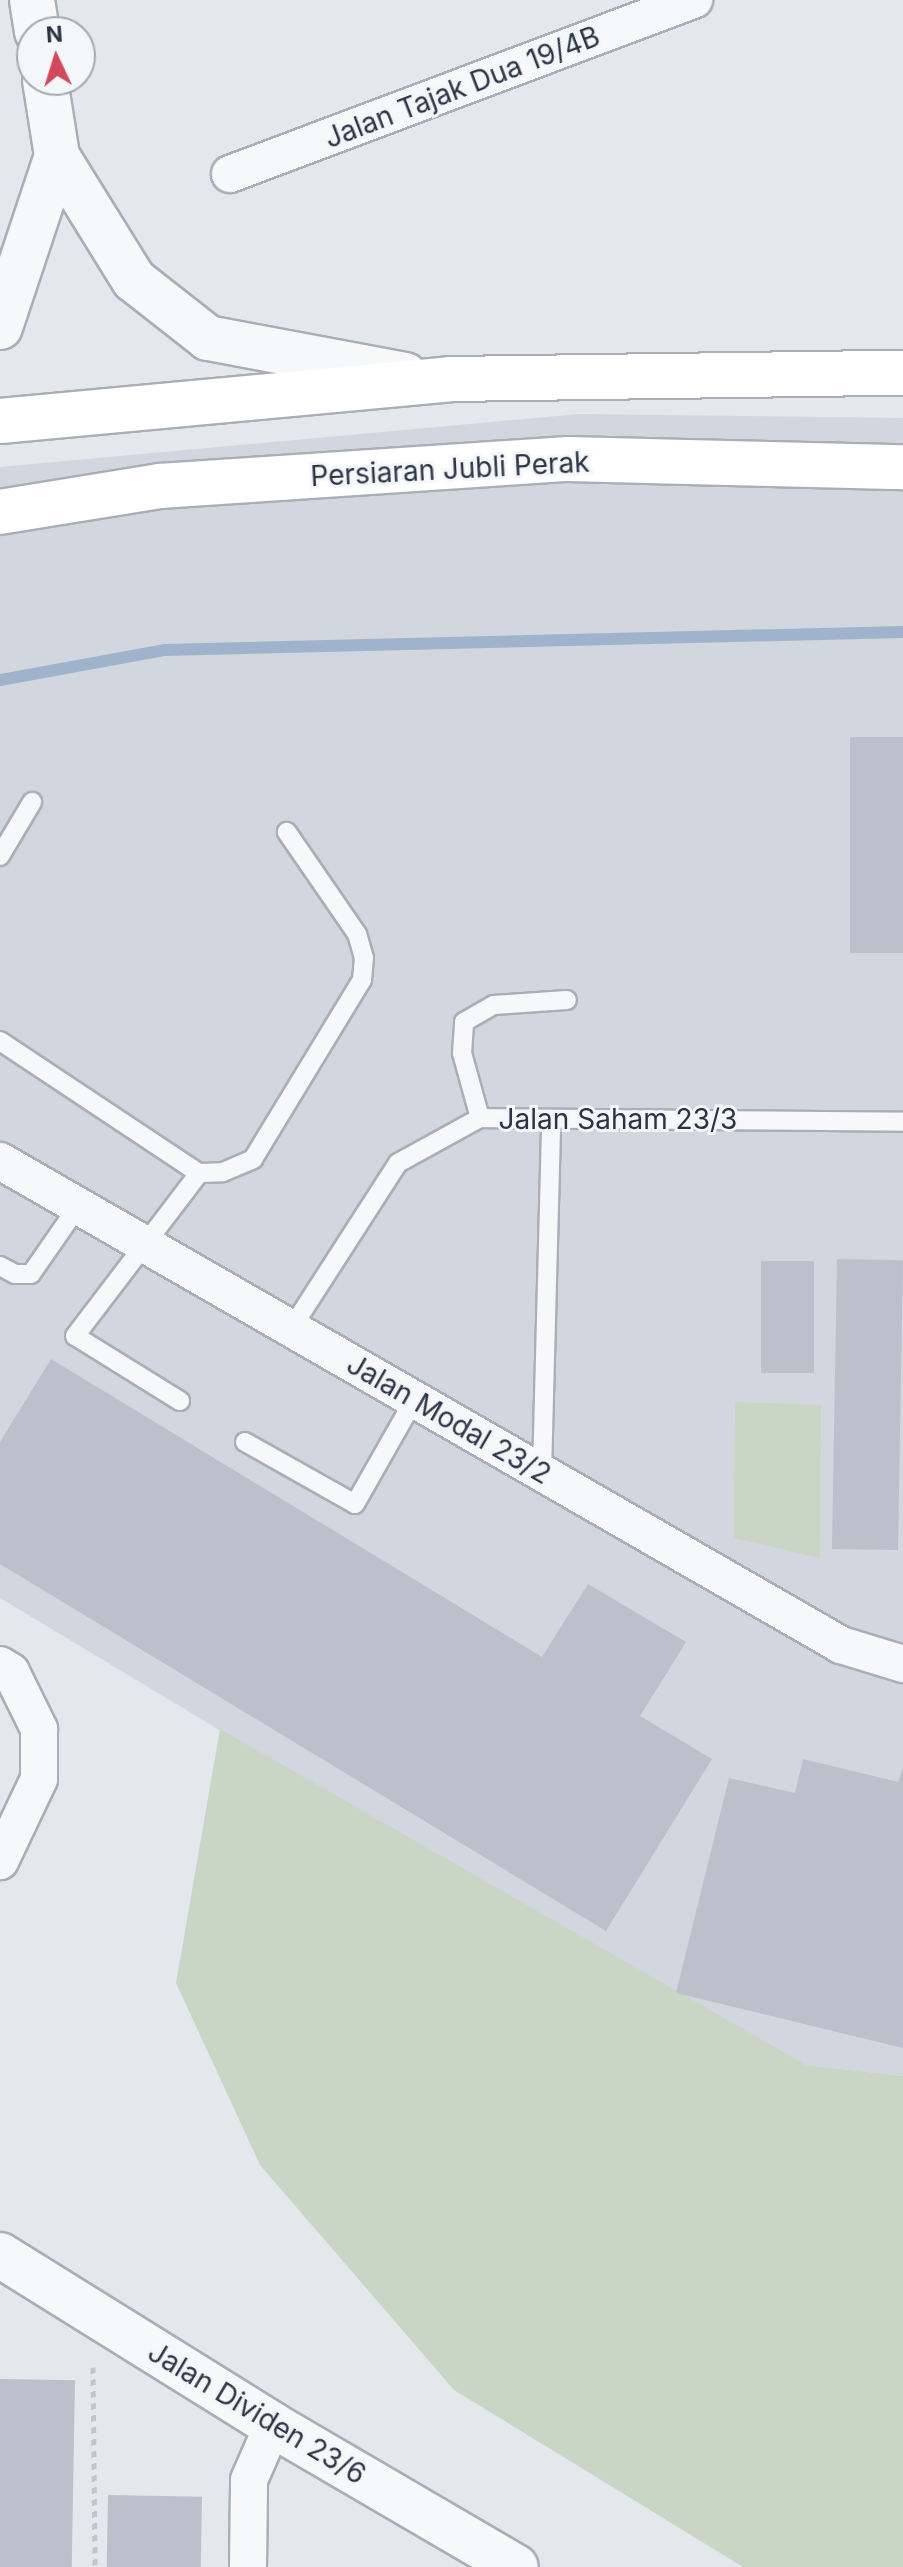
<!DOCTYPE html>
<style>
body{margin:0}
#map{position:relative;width:903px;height:2567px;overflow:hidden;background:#e4e7ec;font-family:Inter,sans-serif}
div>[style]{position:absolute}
.built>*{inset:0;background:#d2d6de}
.green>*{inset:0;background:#c9d6c5}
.stream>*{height:12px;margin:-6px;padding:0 6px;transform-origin:6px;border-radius:6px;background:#9fb4cc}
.building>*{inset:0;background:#bbc0ca;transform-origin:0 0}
.path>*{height:5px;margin-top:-2.5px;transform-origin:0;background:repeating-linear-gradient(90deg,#c2c5cb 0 6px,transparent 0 12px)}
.roads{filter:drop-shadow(2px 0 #a9aeb7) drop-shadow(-2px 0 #a9aeb7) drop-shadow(0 2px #a9aeb7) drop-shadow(0 -2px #a9aeb7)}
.service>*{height:18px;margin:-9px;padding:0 9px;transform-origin:9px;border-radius:9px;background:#f7f8fa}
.minor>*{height:36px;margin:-18px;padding:0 18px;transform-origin:18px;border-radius:18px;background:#f7f8fa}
.tertiary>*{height:44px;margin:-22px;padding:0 22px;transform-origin:22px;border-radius:22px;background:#f7f8fa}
.primary>*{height:44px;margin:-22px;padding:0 22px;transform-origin:22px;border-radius:22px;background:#fff}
span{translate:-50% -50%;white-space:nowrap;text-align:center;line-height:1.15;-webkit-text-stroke:6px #f4f6f9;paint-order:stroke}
.street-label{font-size:28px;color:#2b3445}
.north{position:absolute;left:16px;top:16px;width:80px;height:80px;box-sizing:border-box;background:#f4f6f9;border:2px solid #a4a8b1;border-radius:50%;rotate:356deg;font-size:22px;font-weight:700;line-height:32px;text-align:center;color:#2b3445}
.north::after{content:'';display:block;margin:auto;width:28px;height:36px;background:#d1495b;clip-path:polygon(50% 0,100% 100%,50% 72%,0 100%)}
</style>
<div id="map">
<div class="built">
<i style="clip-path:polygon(579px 414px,903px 418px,903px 2076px,806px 2065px,590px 1953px,0 1598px,0 467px)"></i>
</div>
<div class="green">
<i style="clip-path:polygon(735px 1402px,821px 1405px,820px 1558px,734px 1538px)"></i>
<i style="clip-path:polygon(220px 1729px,806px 2065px,903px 2076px,903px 2567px,743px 2567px,454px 2390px,260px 2165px,176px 1983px)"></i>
</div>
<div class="stream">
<i style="left:0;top:680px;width:168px;rotate:-10.3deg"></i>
<i style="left:165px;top:650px;width:738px;rotate:-1.4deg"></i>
</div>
<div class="building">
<i style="left:850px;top:737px;width:53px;height:216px"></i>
<i style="left:837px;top:1259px;width:66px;height:290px;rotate:1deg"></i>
<i style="left:761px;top:1261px;width:53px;height:112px"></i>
<i style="clip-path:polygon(51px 1359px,542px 1657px,588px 1584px,686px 1642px,640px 1716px,712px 1759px,606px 1931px,0 1564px,0 1442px)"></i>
<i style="clip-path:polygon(803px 1759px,898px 1782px,903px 1767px,903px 2048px,676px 1993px,729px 1778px,795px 1793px)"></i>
<i style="left:0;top:2379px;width:75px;height:188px;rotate:1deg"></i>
<i style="left:108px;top:2495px;width:94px;height:72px;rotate:1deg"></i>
</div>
<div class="path">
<i style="left:93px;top:2367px;width:200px;rotate:89.4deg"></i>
</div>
<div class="roads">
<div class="service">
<i style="left:0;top:856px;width:63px;rotate:-59.3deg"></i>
<i style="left:0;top:1041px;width:239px;rotate:33.6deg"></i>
<i style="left:199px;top:1173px;width:24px;rotate:-2deg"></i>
<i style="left:223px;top:1172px;width:33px;rotate:-23deg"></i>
<i style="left:253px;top:1159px;width:210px;rotate:-58.7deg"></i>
<i style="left:362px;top:980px;width:22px;rotate:-85deg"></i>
<i style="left:364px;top:958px;width:25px;rotate:-106deg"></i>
<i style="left:357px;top:934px;width:124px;rotate:-124.5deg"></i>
<i style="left:480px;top:1118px;width:67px;rotate:-105.5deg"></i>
<i style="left:462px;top:1053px;width:31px;rotate:-86deg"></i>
<i style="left:464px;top:1022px;width:34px;rotate:-30deg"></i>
<i style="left:494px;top:1005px;width:73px;rotate:-3.9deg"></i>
<i style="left:0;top:1266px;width:17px;rotate:28deg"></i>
<i style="left:15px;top:1274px;width:16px"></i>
<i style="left:31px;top:1274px;width:83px;rotate:-55.3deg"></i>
<i style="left:291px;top:1329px;width:197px;rotate:-57.2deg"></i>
<i style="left:398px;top:1163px;width:94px;rotate:-28.8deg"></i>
<i style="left:480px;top:1118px;width:423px;rotate:0.5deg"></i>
<i style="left:180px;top:1401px;width:123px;rotate:-148.2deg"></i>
<i style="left:75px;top:1336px;width:205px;rotate:-52.7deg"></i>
<i style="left:245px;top:1442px;width:126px;rotate:29.4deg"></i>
<i style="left:355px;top:1504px;width:120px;rotate:-60.4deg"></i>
<i style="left:542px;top:1473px;width:354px;rotate:-88.5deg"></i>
</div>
<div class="minor">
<i style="left:230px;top:174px;width:496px;rotate:-20.6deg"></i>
<i style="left:0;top:1161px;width:970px;rotate:29.92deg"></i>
<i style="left:841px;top:1645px;width:65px;rotate:17deg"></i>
<i style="left:0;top:1665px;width:13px;rotate:32deg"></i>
<i style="left:11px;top:1672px;width:64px;rotate:63.8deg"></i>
<i style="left:39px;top:1729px;width:50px;rotate:90deg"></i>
<i style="left:39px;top:1779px;width:91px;rotate:115.4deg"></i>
<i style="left:248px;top:2567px;width:87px;rotate:-89.3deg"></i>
<i style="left:249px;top:2480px;width:60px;rotate:-66.4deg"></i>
</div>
<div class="tertiary">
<i style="left:32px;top:0;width:32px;rotate:81deg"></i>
<i style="left:45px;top:80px;width:77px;rotate:81deg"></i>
<i style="left:57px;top:156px;width:146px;rotate:58.2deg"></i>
<i style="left:134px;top:280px;width:94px;rotate:38.1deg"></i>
<i style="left:208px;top:338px;width:200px;rotate:10.6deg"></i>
<i style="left:0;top:327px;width:180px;rotate:-71.6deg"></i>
<i style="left:0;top:2255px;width:322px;rotate:31.9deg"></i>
<i style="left:273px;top:2425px;width:281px;rotate:30.3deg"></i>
</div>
<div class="primary">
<i style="left:0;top:421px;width:452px;rotate:-5.3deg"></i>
<i style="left:450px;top:379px;width:453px;rotate:-0.8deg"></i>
<i style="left:0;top:512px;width:162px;rotate:-9.2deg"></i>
<i style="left:160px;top:486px;width:409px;rotate:-3.8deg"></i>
<i style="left:568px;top:459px;width:335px;rotate:1.4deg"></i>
</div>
</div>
<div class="street-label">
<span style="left:462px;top:87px;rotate:-21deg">Jalan Tajak Dua 19/4B</span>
<span style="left:450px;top:469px;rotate:-3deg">Persiaran Jubli Perak</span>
<span style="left:618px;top:1119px">Jalan Saham 23/3</span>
<span style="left:449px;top:1419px;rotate:30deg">Jalan Modal 23/2</span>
<span style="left:257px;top:2413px;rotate:31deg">Jalan Dividen 23/6</span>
</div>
<div class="north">N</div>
</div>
